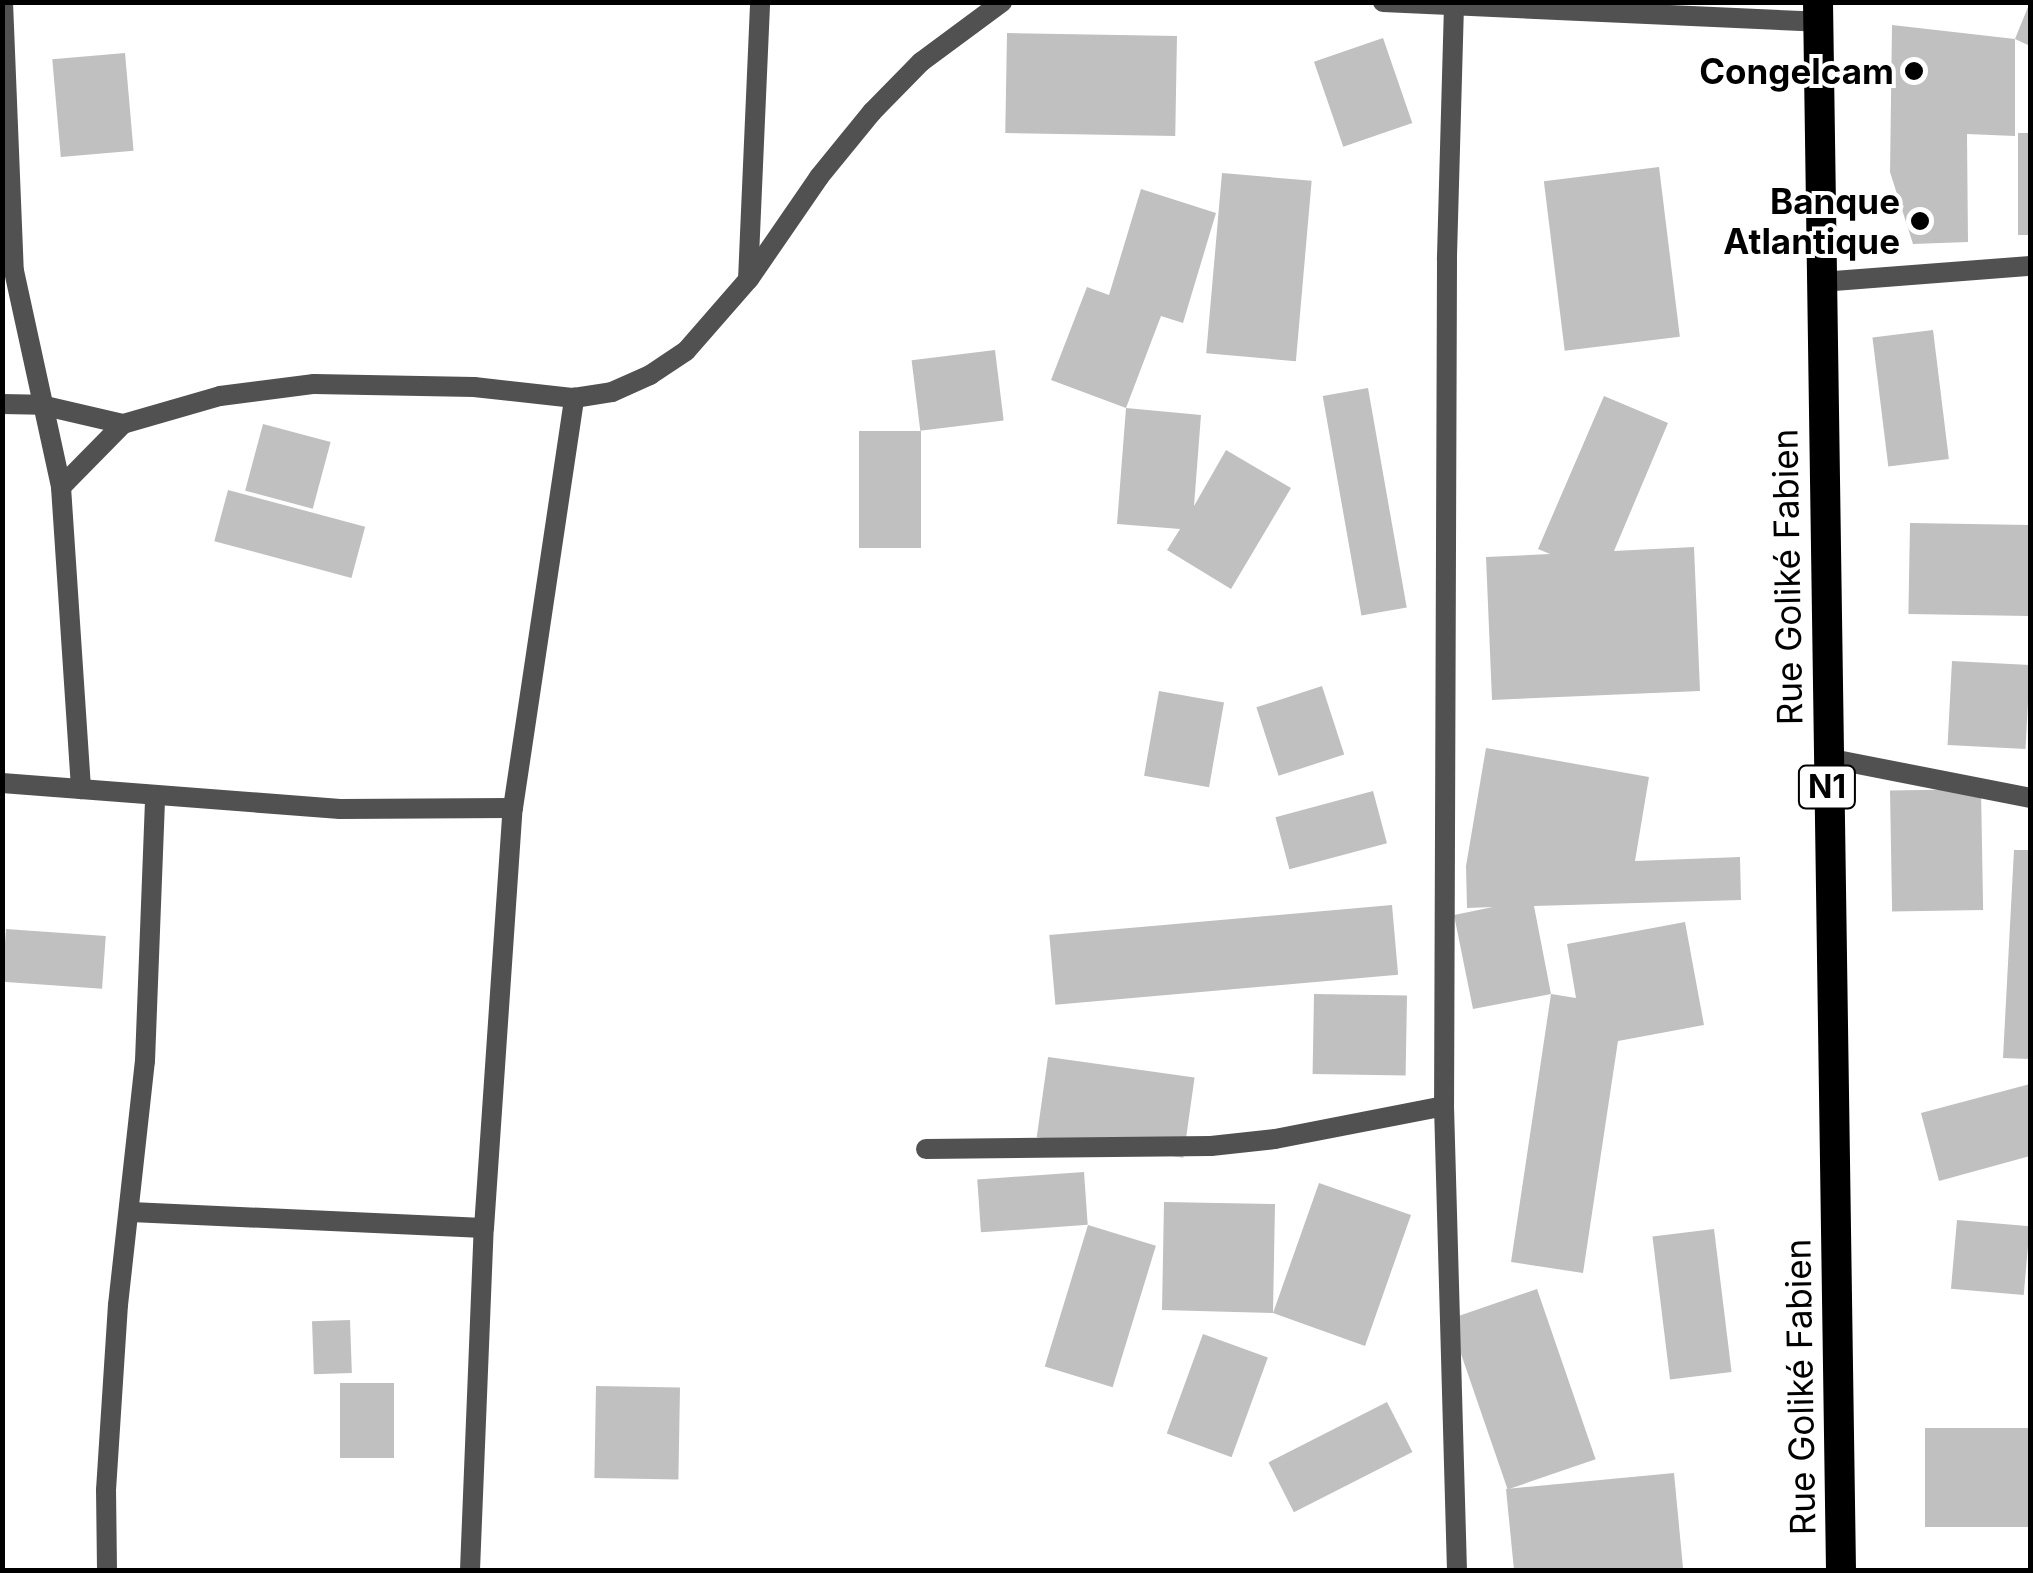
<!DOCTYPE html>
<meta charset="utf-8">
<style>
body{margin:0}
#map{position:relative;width:2033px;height:1573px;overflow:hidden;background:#fff;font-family:Inter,sans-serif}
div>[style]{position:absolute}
.building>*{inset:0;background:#c0c0c0;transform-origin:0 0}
.street>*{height:20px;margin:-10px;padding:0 10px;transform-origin:10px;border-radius:10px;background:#515151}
.highway>*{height:30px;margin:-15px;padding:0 15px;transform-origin:15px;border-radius:15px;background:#000}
.dots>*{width:28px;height:28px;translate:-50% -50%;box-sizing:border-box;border:5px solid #fff;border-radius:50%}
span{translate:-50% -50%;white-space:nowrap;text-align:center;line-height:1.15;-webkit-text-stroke:8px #fff;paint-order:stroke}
.shield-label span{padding:2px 8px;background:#fff;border:2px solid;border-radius:8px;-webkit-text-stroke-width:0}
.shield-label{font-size:32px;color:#000;font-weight:700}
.poi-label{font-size:35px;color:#000;font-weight:700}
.right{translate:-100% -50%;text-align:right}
.street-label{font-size:35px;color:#000}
.frame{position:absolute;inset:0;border:5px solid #000;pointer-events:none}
</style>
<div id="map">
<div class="building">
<i style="clip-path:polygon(2030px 2px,2030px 46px,2015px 39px)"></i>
<i style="clip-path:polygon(1892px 25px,2015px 39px,2015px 136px,1967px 134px,1968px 242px,1913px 244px,1890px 172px)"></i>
<i style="left:1007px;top:33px;width:170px;height:100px;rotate:1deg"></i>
<i style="left:1383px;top:38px;width:90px;height:73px;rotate:71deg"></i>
<i style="left:125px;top:53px;width:98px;height:73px;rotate:85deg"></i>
<i style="left:2018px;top:133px;width:12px;height:102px"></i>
<i style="left:1659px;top:167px;width:171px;height:116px;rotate:83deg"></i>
<i style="left:1222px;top:173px;width:90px;height:181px;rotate:5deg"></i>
<i style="clip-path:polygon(1141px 189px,1216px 213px,1183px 323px,1161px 316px,1126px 408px,1201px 415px,1194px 506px,1226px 450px,1291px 488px,1231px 589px,1167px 550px,1180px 529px,1117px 524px,1126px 408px,1051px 380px,1087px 287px,1109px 295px)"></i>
<i style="left:1933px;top:330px;width:130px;height:61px;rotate:83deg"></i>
<i style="left:995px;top:350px;width:71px;height:84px;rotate:83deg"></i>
<i style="left:1368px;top:388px;width:223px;height:46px;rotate:80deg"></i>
<i style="clip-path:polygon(1604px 396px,1668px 423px,1614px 551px,1694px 547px,1700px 691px,1492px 700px,1486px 557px,1550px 554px,1538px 549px)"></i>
<i style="left:263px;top:424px;width:70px;height:69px;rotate:15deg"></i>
<i style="left:859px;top:431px;width:62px;height:117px"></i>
<i style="left:228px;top:490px;width:142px;height:53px;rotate:15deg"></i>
<i style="left:1910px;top:523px;width:120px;height:91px;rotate:1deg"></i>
<i style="left:1952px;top:661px;width:78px;height:84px;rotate:3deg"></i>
<i style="left:1322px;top:686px;width:72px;height:69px;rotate:72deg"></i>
<i style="left:1159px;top:691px;width:66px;height:86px;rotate:10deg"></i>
<i style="clip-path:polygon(1486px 748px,1649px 777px,1635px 861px,1740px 857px,1741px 900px,1534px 906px,1551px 994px,1473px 1009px,1454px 915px,1493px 907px,1467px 908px,1466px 866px)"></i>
<i style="left:1981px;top:789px;width:121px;height:91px;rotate:89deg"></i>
<i style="left:1373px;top:791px;width:54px;height:101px;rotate:75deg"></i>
<i style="clip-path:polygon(2014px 850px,2030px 850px,2030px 1059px,2003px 1058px)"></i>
<i style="left:1392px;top:905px;width:70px;height:344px;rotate:85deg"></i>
<i style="clip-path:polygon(1685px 922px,1704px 1025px,1618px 1041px,1583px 1273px,1511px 1262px,1551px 994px,1576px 998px,1567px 944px)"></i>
<i style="left:6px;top:929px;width:100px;height:53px;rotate:4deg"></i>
<i style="left:1314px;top:994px;width:93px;height:80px;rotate:1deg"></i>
<i style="left:1048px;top:1057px;width:148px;height:81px;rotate:8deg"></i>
<i style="clip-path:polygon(2030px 1084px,2030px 1156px,1939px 1181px,1921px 1113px)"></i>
<i style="left:1084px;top:1172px;width:53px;height:107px;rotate:86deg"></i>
<i style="clip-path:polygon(1319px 1183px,1411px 1215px,1365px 1346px,1273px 1313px,1162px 1310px,1164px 1202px,1275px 1204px,1273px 1313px)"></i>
<i style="left:1957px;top:1220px;width:73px;height:69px;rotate:5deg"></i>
<i style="left:1088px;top:1225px;width:71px;height:148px;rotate:17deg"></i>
<i style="left:1714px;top:1229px;width:144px;height:62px;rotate:83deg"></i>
<i style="left:1537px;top:1289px;width:180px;height:93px;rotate:71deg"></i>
<i style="left:350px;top:1320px;width:53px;height:38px;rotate:88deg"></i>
<i style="left:1203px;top:1334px;width:69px;height:106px;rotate:20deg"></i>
<i style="left:340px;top:1383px;width:54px;height:75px"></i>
<i style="left:596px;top:1386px;width:84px;height:92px;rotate:1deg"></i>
<i style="left:1387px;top:1402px;width:56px;height:133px;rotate:63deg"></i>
<i style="left:2030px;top:1428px;width:99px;height:105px;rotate:90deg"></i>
<i style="clip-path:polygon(1674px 1473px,1683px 1568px,1514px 1570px,1506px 1489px)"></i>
</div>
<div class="street">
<i style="left:3px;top:2px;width:269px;rotate:87.7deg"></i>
<i style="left:14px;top:271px;width:221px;rotate:77.7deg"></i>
<i style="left:61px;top:487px;width:303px;rotate:86.2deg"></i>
<i style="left:1383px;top:2px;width:436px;rotate:2.6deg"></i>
<i style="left:1454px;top:5px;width:255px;rotate:91.6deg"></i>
<i style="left:1447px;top:260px;width:846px;rotate:90.2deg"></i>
<i style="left:1444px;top:1106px;width:464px;rotate:88.4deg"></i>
<i style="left:749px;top:279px;width:124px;rotate:-55.5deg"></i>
<i style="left:819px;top:177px;width:84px;rotate:-50.8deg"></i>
<i style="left:872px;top:112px;width:70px;rotate:-45.6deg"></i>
<i style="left:921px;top:62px;width:101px;rotate:-36.5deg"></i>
<i style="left:1821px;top:282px;width:210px;rotate:-4.4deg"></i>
<i style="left:2px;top:404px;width:39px;rotate:1deg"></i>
<i style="left:41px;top:405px;width:84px;rotate:13deg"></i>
<i style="left:61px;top:487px;width:88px;rotate:-45.5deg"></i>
<i style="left:123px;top:424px;width:101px;rotate:-16.1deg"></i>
<i style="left:220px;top:396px;width:95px;rotate:-7.3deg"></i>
<i style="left:314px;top:384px;width:160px;rotate:1.1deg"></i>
<i style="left:474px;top:387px;width:101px;rotate:6.3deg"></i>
<i style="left:1827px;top:758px;width:207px;rotate:11.1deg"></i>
<i style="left:2px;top:783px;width:339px;rotate:4.4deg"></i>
<i style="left:340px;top:809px;width:173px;rotate:-0.3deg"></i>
<i style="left:926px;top:1149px;width:285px;rotate:-0.6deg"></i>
<i style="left:1211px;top:1146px;width:64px;rotate:-6.2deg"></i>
<i style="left:1275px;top:1139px;width:172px;rotate:-11deg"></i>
<i style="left:131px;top:1212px;width:353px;rotate:2.6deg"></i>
<i style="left:107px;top:1570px;width:80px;rotate:-90.7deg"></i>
<i style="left:106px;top:1490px;width:185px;rotate:-86.3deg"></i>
<i style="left:118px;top:1305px;width:245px;rotate:-83.7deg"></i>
<i style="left:145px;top:1061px;width:265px;rotate:-87.8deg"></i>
<i style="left:470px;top:1570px;width:342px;rotate:-87.7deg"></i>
<i style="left:484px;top:1228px;width:421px;rotate:-86.1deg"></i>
<i style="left:513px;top:808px;width:415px;rotate:-81.5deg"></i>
<i style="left:574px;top:398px;width:38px;rotate:-9deg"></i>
<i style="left:612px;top:392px;width:42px;rotate:-24.1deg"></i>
<i style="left:650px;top:375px;width:43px;rotate:-33.7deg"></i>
<i style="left:686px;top:351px;width:94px;rotate:-48.9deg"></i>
<i style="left:748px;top:280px;width:278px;rotate:-87.5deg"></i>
</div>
<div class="highway">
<i style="left:1818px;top:2px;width:1568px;rotate:89.16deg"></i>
</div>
<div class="dots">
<i style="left:1914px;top:71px;background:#000"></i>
<i style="left:1920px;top:221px;background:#000"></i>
</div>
<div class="shield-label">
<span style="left:1827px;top:787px">N1</span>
</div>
<div class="poi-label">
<span class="right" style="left:1894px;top:71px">Congelcam</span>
<span class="right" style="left:1900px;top:221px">Banque<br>Atlantique</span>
</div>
<div class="street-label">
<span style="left:1787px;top:577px;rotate:-91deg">Rue Goliké Fabien</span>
<span style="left:1800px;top:1387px;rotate:-91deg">Rue Goliké Fabien</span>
</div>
<div class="frame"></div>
</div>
